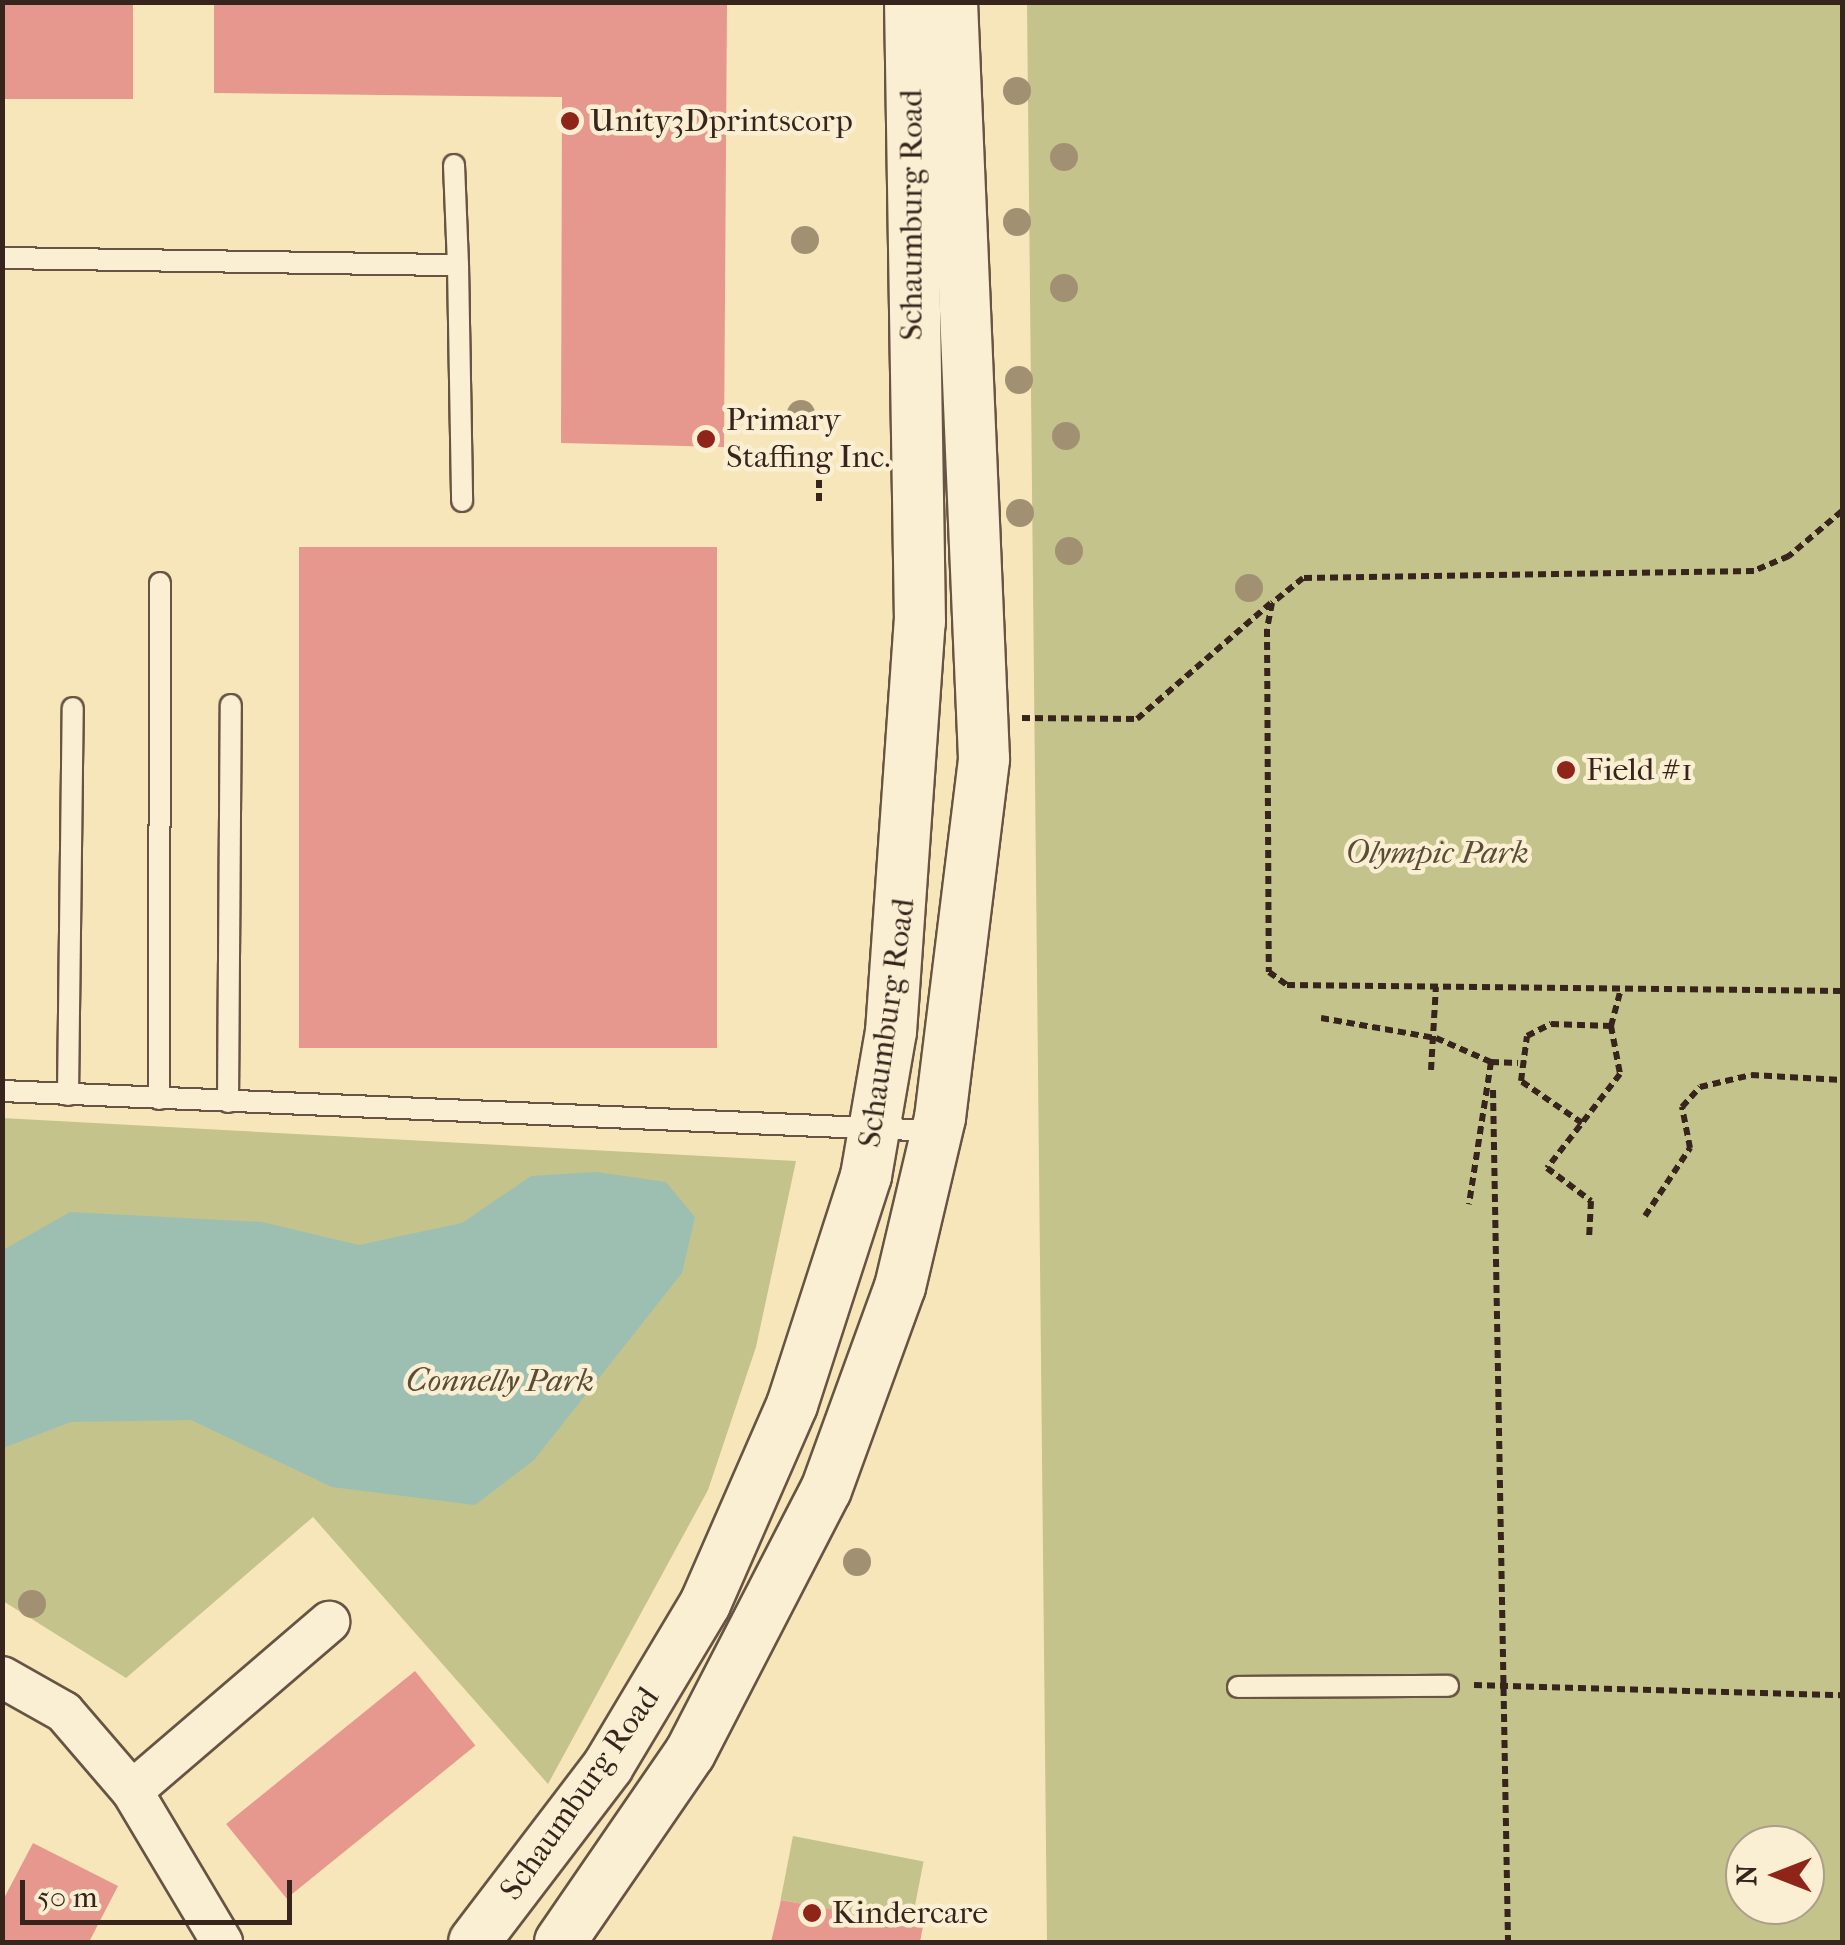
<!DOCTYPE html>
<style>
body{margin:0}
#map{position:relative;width:1845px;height:1945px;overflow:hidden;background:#f7e6ba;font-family:"IM FELL French Canon",serif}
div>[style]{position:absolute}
.green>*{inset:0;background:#c3c38b;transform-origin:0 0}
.water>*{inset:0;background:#9dbfb1}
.building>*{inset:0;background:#e7988e;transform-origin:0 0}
.path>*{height:6px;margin-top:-3px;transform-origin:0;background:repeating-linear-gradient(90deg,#37241d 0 8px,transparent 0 13px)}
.roads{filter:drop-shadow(2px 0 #675444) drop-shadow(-2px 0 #675444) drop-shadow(0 2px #675444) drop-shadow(0 -2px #675444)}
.service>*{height:20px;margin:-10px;padding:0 10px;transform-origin:10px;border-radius:10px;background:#faefd2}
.minor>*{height:40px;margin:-20px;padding:0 20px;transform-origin:20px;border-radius:20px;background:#faefd2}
.tertiary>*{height:50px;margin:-25px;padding:0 25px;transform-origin:25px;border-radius:25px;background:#faefd2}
.trees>*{width:28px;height:28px;margin:-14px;border-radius:50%;background:#a19172}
.dots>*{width:28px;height:28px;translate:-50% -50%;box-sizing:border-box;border:5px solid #faefd2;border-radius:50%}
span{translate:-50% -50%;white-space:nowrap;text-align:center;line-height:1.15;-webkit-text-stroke:9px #faefd2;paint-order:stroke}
.poi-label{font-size:32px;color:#37241d}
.left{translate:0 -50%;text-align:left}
.street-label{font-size:32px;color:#37241d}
.park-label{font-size:32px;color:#5a4c38;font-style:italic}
.frame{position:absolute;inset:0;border:5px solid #37241d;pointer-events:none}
.north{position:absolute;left:1725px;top:1825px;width:100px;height:100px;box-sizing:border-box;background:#faefd2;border:2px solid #ac9e8a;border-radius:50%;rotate:270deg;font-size:28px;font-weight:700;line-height:40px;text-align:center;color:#37241d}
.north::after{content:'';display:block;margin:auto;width:35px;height:45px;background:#8f2418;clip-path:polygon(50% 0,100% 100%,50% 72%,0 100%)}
.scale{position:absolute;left:20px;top:1880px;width:272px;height:45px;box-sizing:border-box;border:5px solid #37241d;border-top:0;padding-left:12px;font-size:30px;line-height:35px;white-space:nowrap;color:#37241d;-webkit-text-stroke:8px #faefd2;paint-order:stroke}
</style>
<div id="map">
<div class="green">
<i style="clip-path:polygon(evenodd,1027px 3px,1842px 3px,1842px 1942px,1047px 1942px,1027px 3px,1745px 1845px,1805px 1845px,1805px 1905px,1745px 1905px,1745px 1845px)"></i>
<i style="clip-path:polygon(2px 1118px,796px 1161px,756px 1347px,708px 1490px,548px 1784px,313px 1517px,126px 1678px,3px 1601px)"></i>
<i style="left:793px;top:1836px;width:133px;height:65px;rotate:11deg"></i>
</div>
<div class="water">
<i style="clip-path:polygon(596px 1172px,666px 1182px,695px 1217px,682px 1273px,534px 1460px,475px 1505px,332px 1487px,191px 1420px,71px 1422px,3px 1448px,3px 1250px,70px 1212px,262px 1222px,359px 1245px,462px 1223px,531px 1176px)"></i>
</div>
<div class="building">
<i style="left:2px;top:2px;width:131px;height:97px"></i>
<i style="clip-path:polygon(214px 2px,727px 2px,724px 447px,561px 443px,562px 97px,214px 93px)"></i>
<i style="left:299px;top:547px;width:418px;height:501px"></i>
<i style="left:415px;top:1671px;width:96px;height:243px;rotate:51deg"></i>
<i style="clip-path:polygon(33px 1843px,118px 1886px,89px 1942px,2px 1942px,2px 1902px)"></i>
<i style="clip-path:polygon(781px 1900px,923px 1926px,920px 1942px,771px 1942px)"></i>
</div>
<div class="path">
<i style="left:819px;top:480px;width:21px;rotate:90deg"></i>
<i style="left:1842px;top:511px;width:70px;rotate:139.7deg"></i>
<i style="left:1789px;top:556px;width:38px;rotate:157deg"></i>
<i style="left:1754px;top:571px;width:451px;rotate:179.1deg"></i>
<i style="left:1303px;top:578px;width:40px;rotate:141deg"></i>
<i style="left:1272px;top:603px;width:26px;rotate:101deg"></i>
<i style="left:1267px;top:629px;width:343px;rotate:89.7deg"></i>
<i style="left:1269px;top:972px;width:22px;rotate:36deg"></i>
<i style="left:1287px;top:985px;width:555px;rotate:0.62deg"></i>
<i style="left:1022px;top:718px;width:115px;rotate:0.5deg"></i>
<i style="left:1137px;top:719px;width:177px;rotate:-40.9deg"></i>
<i style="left:1321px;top:1018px;width:117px;rotate:9.9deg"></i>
<i style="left:1436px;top:1038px;width:60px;rotate:23.6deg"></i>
<i style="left:1491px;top:1062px;width:144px;rotate:98.8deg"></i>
<i style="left:1611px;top:1026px;width:38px;rotate:-75deg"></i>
<i style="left:1491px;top:1062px;width:27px;rotate:2deg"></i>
<i style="left:1431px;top:1070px;width:83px;rotate:-86.6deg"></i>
<i style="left:1493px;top:1090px;width:852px;rotate:88.99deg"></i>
<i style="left:1582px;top:1123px;width:74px;rotate:-145.5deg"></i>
<i style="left:1521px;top:1081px;width:45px;rotate:-82.4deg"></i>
<i style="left:1527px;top:1036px;width:27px;rotate:-27deg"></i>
<i style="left:1551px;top:1024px;width:60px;rotate:1.9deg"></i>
<i style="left:1611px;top:1026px;width:49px;rotate:79.4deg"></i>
<i style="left:1620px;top:1074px;width:119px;rotate:127.8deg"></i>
<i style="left:1547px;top:1168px;width:55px;rotate:36.9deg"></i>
<i style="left:1591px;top:1201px;width:39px;rotate:93deg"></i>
<i style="left:1645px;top:1216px;width:82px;rotate:-56.5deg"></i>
<i style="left:1690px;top:1148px;width:42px;rotate:-101deg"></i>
<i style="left:1682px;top:1107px;width:27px;rotate:-48deg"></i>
<i style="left:1700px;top:1087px;width:52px;rotate:-13.2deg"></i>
<i style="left:1751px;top:1075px;width:91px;rotate:3.1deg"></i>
<i style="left:1474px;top:1685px;width:368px;rotate:1.6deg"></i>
</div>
<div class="roads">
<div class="service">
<i style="left:454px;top:165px;width:100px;rotate:87.7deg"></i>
<i style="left:2px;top:258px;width:456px;rotate:0.9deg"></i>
<i style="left:458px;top:265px;width:236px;rotate:89deg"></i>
<i style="left:2px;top:1091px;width:934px;rotate:2.45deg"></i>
<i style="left:68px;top:1095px;width:387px;rotate:-89.3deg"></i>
<i style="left:159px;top:1099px;width:516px;rotate:-89.89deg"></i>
<i style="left:228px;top:1102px;width:397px;rotate:-89.6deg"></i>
<i style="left:1238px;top:1687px;width:210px;rotate:-0.3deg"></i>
</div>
<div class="minor">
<i style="left:2px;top:1677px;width:71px;rotate:29.4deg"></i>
<i style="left:64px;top:1712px;width:104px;rotate:49.3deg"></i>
<i style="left:132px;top:1791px;width:176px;rotate:59.2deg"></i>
<i style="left:132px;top:1791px;width:260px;rotate:-40.6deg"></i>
</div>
<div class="tertiary">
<i style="left:474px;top:1942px;width:221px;rotate:-52.7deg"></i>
<i style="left:608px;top:1766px;width:189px;rotate:-59.1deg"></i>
<i style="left:705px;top:1604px;width:217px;rotate:-66.4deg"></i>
<i style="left:792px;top:1405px;width:241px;rotate:-72.1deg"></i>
<i style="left:866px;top:1176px;width:146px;rotate:-80.2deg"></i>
<i style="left:891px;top:1032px;width:411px;rotate:-86deg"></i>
<i style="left:920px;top:622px;width:620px;rotate:-90.92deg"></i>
<i style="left:560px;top:1942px;width:229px;rotate:-55.5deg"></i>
<i style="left:690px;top:1753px;width:296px;rotate:-62.7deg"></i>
<i style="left:826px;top:1490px;width:216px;rotate:-70deg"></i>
<i style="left:900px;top:1287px;width:174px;rotate:-76.7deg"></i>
<i style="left:940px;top:1118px;width:362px;rotate:-83deg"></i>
<i style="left:984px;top:759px;width:758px;rotate:-92.42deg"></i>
</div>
</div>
<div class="trees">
<i style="left:1017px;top:91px"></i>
<i style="left:1064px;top:157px"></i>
<i style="left:1017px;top:222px"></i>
<i style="left:805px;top:240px"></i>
<i style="left:1064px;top:288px"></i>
<i style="left:1019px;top:380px"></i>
<i style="left:801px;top:414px"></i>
<i style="left:1066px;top:436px"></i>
<i style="left:1020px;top:513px"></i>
<i style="left:1069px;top:551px"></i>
<i style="left:1249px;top:588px"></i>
<i style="left:857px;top:1562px"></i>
<i style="left:32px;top:1604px"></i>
</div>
<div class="dots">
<i style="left:570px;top:121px;background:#8f2418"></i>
<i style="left:706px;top:439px;background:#8f2418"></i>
<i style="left:1566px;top:770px;background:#8f2418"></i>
<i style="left:812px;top:1913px;background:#8f2418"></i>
</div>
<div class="poi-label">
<span class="left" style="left:590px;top:121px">Unity3Dprintscorp</span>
<span class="left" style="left:726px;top:439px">Primary<br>Staffing Inc.</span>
<span class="left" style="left:1586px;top:770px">Field #1</span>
<span class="left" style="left:832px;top:1913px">Kindercare</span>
</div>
<div class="street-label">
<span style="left:912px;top:215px;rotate:-90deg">Schaumburg Road</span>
<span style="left:887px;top:1023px;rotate:-82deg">Schaumburg Road</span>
<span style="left:580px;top:1794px;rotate:-55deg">Schaumburg Road</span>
</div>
<div class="park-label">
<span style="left:1437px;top:853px">Olympic Park</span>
<span style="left:500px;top:1381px">Connelly Park</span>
</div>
<div class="frame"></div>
<div class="north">N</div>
<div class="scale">50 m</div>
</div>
